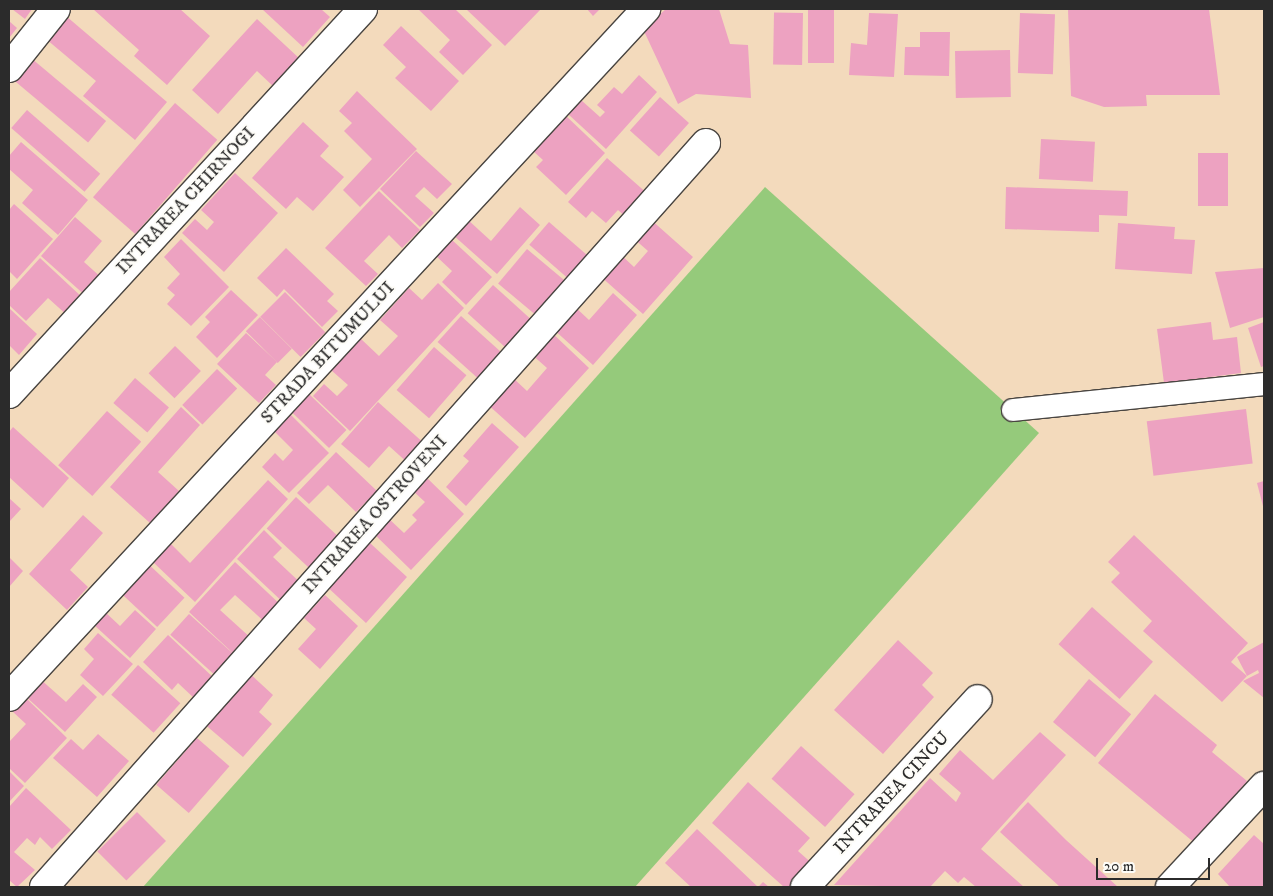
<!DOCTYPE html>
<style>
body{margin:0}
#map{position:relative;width:1273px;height:896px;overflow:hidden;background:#f3dabc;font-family:"IM FELL DW Pica",serif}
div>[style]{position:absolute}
.green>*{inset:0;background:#95ca7b}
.building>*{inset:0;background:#eda2c1;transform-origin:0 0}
.roads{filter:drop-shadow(1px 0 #494541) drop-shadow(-1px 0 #494541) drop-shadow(0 1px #494541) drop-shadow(0 -1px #494541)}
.lane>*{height:22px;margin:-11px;padding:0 11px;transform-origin:11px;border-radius:11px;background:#fff}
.street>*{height:28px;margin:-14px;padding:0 14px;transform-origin:14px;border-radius:14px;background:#fff}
span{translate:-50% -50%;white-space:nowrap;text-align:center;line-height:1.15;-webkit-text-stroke:4px #fdfcf7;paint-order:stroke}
.street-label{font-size:18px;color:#2b2b2b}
.frame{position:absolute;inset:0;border:10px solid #2b2b2b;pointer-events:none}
.scale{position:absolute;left:1096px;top:858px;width:114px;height:22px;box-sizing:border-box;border:2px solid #2b2b2b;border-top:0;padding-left:6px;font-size:15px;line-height:18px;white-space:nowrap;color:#2b2b2b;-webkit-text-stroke:4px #fdfcf7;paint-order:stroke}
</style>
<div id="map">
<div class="green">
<i style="clip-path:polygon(765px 187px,1039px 433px,635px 887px,143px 887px)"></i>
</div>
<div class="building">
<i style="clip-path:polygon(12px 9px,32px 9px,25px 19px)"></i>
<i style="clip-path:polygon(93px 9px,180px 9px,210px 36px,167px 85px,134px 56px,139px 50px)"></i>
<i style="clip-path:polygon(262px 9px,321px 9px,330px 17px,303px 47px)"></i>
<i style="clip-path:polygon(418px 9px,455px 9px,492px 45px,463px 75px,439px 52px,450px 40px)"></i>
<i style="clip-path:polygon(466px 9px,541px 9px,505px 46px)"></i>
<i style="clip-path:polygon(587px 9px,600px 9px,593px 16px)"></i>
<i style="clip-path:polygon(666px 9px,719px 9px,730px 44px,748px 45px,751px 98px,696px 94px,678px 104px,643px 29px)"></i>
<i style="clip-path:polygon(1068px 9px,1209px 9px,1220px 95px,1146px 95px,1147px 106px,1104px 107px,1071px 96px)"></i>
<i style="left:808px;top:10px;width:26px;height:53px"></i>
<i style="left:803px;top:13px;width:52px;height:29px;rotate:91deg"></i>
<i style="clip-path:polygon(869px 13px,898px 14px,894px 77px,849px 75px,851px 43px,867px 45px)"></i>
<i style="left:1020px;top:13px;width:35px;height:60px;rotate:2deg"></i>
<i style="clip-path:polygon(66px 16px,167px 102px,135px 140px,83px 96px,96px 81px,46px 39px)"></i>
<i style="clip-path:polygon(257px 19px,300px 59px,274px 87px,257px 71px,218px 114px,192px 90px)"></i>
<i style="clip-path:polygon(9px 21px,17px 28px,9px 38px)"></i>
<i style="clip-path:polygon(401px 26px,459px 81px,431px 111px,395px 78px,406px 67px,383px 45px)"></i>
<i style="clip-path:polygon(920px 32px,950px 32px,949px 76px,904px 75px,905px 47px,920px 47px)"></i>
<i style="left:1010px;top:50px;width:47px;height:55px;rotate:89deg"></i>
<i style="left:31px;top:58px;width:98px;height:28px;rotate:40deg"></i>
<i style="clip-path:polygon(639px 75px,657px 92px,606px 149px,568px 114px,581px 100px,600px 117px,605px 112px,597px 105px,614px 87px,622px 94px)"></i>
<i style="clip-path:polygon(357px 91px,417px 149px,360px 207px,343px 190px,372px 159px,344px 131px,352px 123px,339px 111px)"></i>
<i style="left:660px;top:97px;width:39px;height:45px;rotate:42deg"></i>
<i style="left:175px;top:103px;width:56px;height:125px;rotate:41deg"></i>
<i style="left:27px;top:110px;width:97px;height:24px;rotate:41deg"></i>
<i style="clip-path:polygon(564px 114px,605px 153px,566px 195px,536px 167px,543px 160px,532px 150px)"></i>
<i style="clip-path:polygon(303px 122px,329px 146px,320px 156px,344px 177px,313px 211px,297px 197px,286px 209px,252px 178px)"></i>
<i style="left:1041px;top:139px;width:54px;height:40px;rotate:3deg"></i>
<i style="clip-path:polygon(21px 142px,88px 200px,58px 235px,22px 203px,33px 190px,9px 169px,9px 156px)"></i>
<i style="clip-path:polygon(416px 151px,452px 184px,437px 199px,424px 187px,415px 196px,434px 213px,420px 227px,380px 189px)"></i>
<i style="left:1198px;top:153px;width:30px;height:53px"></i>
<i style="clip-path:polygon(607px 158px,649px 195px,628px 219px,618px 210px,606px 223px,592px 211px,586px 218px,568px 202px)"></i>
<i style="clip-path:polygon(235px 173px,278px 213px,224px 272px,182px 233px,195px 219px,207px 230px,214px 222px,201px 210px)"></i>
<i style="clip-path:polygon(1006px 187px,1128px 191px,1127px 216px,1099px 215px,1099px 232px,1005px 229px)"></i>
<i style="clip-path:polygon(379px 191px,420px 230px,402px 248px,389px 235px,364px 261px,378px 274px,366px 286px,325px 248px)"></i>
<i style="clip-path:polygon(14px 204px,53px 239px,17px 279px,9px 271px,9px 210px)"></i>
<i style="clip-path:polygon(520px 207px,540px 225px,497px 274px,453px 235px,467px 219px,491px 241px)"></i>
<i style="clip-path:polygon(75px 217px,102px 241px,84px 262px,103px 279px,87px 297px,41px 256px)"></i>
<i style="clip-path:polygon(649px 218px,693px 257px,643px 314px,599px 275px,619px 253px,634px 267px,648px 251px,632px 237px)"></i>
<i style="left:549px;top:222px;width:56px;height:30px;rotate:41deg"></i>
<i style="clip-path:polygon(1118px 223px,1175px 227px,1174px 239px,1195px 240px,1192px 274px,1115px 269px)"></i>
<i style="clip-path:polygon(181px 239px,229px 287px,191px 326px,167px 304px,175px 295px,167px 288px,180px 274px,164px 257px)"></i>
<i style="clip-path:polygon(451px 239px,492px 277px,466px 305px,442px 282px,452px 271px,436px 256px)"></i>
<i style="clip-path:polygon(286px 248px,334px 294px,327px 301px,338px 311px,322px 327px,284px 289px,277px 297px,257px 278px)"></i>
<i style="left:527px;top:249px;width:55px;height:45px;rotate:40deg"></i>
<i style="clip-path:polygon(40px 258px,84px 299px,68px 316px,48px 298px,26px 321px,9px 305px,9px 292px)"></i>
<i style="clip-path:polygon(1264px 268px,1264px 317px,1230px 328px,1215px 272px)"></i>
<i style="clip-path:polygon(438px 283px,464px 308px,350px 431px,313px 396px,324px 384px,337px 396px,348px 385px,331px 370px,360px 338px,379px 356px,398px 336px,380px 320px,409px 288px,422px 300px)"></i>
<i style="left:493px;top:285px;width:57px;height:38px;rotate:42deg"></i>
<i style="clip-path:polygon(231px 290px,258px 315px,217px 358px,196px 337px,210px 322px,205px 317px)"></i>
<i style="left:285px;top:292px;width:57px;height:35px;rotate:45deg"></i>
<i style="clip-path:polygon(613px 293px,637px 315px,593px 365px,552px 328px,573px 305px,589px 320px)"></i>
<i style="clip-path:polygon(9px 308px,37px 334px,19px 355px,9px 345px)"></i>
<i style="left:461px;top:316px;width:59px;height:35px;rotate:42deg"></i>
<i style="left:260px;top:317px;width:45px;height:20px;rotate:45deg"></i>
<i style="clip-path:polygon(1211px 322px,1213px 340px,1237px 337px,1241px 373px,1164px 383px,1157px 329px)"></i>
<i style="clip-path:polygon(1264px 322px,1264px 366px,1261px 367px,1248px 328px)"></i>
<i style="clip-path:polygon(550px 331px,589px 368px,525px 438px,486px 403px,511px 376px,527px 391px,547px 368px,530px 353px)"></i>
<i style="clip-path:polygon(246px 333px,277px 362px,265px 375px,276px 385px,259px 403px,217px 364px)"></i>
<i style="left:175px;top:346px;width:36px;height:38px;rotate:44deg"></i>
<i style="left:434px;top:347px;width:43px;height:57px;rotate:41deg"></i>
<i style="left:217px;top:369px;width:28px;height:50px;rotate:44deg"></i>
<i style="left:135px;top:378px;width:45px;height:33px;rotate:41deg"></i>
<i style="left:309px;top:394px;width:52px;height:25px;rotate:44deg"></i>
<i style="clip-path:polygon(378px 402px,426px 445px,409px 464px,389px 446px,369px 468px,341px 444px)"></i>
<i style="clip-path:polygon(181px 407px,200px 425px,158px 472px,179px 491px,150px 523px,110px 487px)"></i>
<i style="left:1246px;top:409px;width:55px;height:100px;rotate:83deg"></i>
<i style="left:107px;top:411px;width:46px;height:73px;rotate:42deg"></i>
<i style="clip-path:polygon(290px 414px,329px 453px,289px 493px,262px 467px,275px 453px,283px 461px,293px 450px,274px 431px)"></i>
<i style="clip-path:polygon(492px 423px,519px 447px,466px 506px,446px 487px,469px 461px,463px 456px)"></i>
<i style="clip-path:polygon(13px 427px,69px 478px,43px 508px,9px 477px,9px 432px)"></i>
<i style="clip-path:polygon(336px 452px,377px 491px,356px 512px,328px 485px,309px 504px,297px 493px)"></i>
<i style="clip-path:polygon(425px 476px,464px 514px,411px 570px,372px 532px,387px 517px,404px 533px,417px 520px,412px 515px,425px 502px,412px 490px)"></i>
<i style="clip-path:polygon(268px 480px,288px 499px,195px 602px,153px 562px,171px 544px,190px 563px)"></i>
<i style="clip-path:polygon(1264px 481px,1264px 510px,1257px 483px)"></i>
<i style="left:296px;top:497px;width:64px;height:43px;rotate:43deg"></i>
<i style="clip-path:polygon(9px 498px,21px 509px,9px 522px)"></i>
<i style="clip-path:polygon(83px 515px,103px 533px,70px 570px,88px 587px,67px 610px,29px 574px)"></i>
<i style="clip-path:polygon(264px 530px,282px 548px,273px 557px,305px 587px,287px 606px,237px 559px)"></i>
<i style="clip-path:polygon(1134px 535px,1248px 643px,1231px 662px,1247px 676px,1222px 702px,1143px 631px,1152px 621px,1111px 582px,1120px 573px,1108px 562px)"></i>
<i style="clip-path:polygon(370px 543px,407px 577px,366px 623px,323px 583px,337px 568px,343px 573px)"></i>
<i style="clip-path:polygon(9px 557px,23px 571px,9px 587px)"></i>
<i style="left:145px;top:561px;width:54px;height:40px;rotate:43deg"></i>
<i style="clip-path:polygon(235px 562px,284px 608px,268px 625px,235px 595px,220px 610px,252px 639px,236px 656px,189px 612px)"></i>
<i style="clip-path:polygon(325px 595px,358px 626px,320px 669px,298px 649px,316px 629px,304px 618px)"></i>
<i style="left:1092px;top:607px;width:82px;height:50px;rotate:42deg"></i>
<i style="clip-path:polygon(135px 610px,156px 629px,130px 658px,93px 624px,104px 611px,120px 626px)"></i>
<i style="left:189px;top:614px;width:64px;height:28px;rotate:42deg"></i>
<i style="clip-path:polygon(98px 633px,133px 664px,103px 696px,80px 675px,94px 659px,84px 649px)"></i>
<i style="clip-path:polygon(168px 635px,215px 679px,195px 699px,178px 683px,172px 690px,143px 662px)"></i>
<i style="clip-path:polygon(898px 640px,933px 673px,922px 685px,934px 697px,883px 754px,834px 710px)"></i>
<i style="clip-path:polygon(1264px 642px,1264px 698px,1243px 681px,1259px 673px,1258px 670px,1247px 676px,1237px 657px)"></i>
<i style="left:138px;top:665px;width:57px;height:40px;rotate:42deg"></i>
<i style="clip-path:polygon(247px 671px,273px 695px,259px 712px,272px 724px,243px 757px,202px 722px)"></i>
<i style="clip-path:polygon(39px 678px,66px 702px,83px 684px,97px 697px,65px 732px,24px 695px)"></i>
<i style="left:1089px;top:679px;width:55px;height:56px;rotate:40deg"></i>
<i style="clip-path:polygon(1155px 694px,1217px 745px,1212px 752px,1247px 781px,1196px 844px,1098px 763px)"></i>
<i style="clip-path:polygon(25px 697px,67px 738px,25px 783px,9px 768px,9px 742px,26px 724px,12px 711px)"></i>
<i style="clip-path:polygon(1040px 732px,1066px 755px,981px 849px,1024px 887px,976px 887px,964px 877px,958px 883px,945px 871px,930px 887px,834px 885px,930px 778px,956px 802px,961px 793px,939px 774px,960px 750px,993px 780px)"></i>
<i style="clip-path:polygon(98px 734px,129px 761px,97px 797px,53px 758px,71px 739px,83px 750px)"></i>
<i style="left:197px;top:738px;width:43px;height:62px;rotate:41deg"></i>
<i style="left:801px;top:746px;width:72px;height:44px;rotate:42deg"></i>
<i style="clip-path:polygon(9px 771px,24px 786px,9px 802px)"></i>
<i style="clip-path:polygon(748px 782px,810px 838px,798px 851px,816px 867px,798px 887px,784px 887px,712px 823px)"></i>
<i style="clip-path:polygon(26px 788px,71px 830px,52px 849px,40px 837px,35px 845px,27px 838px,14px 852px,35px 870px,17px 887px,9px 880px,9px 807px)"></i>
<i style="clip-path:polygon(1028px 802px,1066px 840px,1118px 887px,1060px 887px,1000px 832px)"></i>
<i style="left:137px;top:812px;width:41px;height:56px;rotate:45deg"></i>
<i style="clip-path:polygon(697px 829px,758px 887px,763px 882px,769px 887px,691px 887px,665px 863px)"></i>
<i style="clip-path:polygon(1254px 835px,1264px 844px,1264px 887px,1230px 887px,1218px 874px)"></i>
</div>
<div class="roads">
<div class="lane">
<i style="left:1013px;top:410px;width:252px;rotate:-5.9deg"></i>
</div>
<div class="street">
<i style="left:9px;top:68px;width:75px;rotate:-51.5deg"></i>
<i style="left:9px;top:394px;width:523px;rotate:-47.4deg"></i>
<i style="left:9px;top:697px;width:938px;rotate:-47.2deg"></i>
<i style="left:44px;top:887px;width:996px;rotate:-48.34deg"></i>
<i style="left:805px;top:887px;width:255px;rotate:-47.4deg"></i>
<i style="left:1170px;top:887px;width:138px;rotate:-47.1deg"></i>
</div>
</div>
<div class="street-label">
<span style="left:186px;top:201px;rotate:-47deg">INTRAREA CHIRNOGI</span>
<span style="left:328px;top:353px;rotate:-47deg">STRADA BITUMULUI</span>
<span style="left:375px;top:515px;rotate:-48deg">INTRAREA OSTROVENI</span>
<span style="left:892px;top:793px;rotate:-47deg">INTRAREA CINCU</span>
</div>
<div class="frame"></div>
<div class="scale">20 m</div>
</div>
